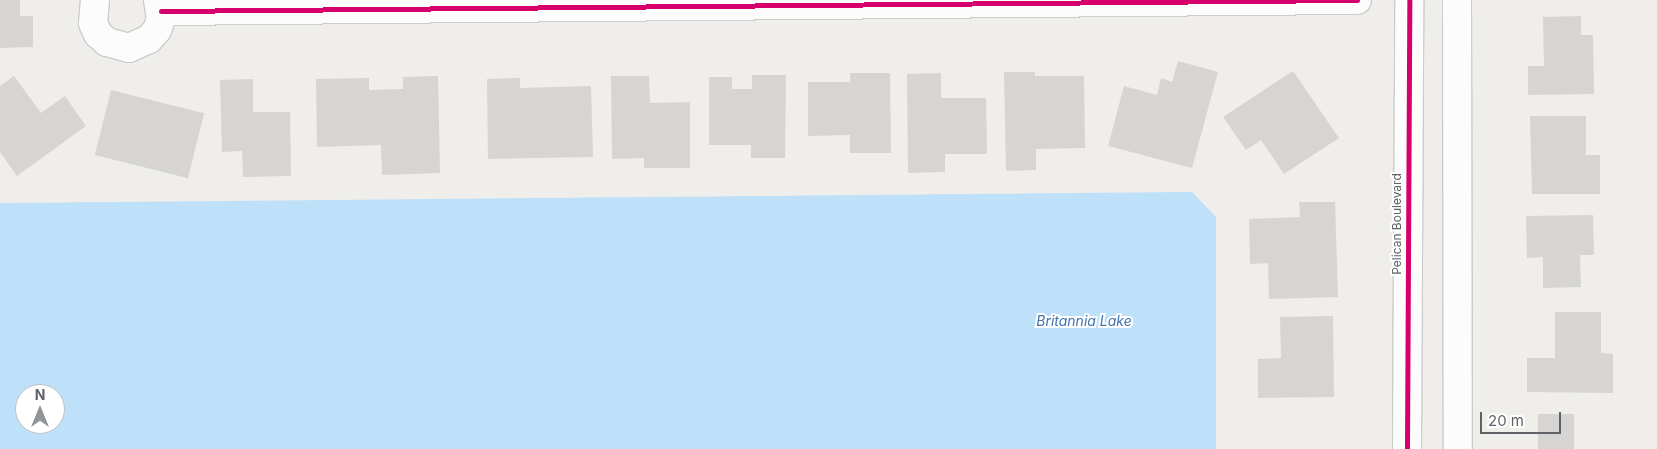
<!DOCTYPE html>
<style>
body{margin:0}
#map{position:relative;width:1658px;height:449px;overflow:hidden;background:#efeeea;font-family:Inter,sans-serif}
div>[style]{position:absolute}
.water>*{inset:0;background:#bfe0f9;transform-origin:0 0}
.building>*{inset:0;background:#d6d5d3;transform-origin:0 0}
.roads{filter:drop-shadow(1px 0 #cbcccc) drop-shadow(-1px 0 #cbcccc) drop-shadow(0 1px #cbcccc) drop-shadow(0 -1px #cbcccc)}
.minor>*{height:28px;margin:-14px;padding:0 14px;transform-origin:14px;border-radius:14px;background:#fdfcfc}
.cycleway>*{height:5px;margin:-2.5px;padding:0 2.5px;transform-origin:2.5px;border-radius:2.5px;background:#d6006c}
span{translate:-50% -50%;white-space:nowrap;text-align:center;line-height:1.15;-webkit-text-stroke:4px #fff;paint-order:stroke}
.street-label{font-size:12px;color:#5f6368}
.water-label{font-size:14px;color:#4174aa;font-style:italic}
.north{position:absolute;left:15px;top:384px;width:50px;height:50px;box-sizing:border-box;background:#fff;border:1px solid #bfc1c3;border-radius:50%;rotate:0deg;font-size:14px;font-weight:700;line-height:20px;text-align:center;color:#5f6368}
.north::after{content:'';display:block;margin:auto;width:18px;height:22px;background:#919496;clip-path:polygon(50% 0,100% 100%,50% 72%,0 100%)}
.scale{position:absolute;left:1480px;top:412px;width:81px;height:22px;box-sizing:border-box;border:2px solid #5f6368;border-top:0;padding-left:6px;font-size:15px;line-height:18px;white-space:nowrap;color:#5f6368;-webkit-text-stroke:4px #fff;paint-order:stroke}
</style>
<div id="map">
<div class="water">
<i style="left:1657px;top:0;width:1px;height:449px"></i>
<i style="clip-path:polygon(evenodd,1192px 192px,1216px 217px,1216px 449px,0 449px,0 203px,1192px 192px,25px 394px,55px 394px,55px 424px,25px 424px,25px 394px)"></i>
</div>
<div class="building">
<i style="clip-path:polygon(0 0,20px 0,20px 16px,33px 16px,33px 47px,0 48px)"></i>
<i style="clip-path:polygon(1581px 16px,1581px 35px,1593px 35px,1594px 94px,1528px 95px,1528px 66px,1544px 66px,1543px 17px)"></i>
<i style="clip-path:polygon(1178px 61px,1218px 72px,1192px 168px,1108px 146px,1124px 86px,1157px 95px,1161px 78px,1172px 82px)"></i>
<i style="clip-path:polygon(1293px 71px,1339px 138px,1284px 174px,1261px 140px,1246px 150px,1223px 117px)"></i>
<i style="clip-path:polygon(1004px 72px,1035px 72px,1035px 76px,1084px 76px,1085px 148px,1036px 149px,1036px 170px,1006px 171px)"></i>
<i style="clip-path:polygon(850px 73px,890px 73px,891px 153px,850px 153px,850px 135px,808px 136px,808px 82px,850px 82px)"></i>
<i style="clip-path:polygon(941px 73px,941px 98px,986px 98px,987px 154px,945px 154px,945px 172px,908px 173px,907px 74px)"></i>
<i style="clip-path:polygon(752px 75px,786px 75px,785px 158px,751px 158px,751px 145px,709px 145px,709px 77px,732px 77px,732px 89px,752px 89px)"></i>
<i style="clip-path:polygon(14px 76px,41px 113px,65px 96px,86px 126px,17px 176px,0 152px,0 86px)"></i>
<i style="clip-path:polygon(438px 76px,440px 173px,382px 175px,381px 145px,317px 147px,316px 79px,369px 78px,369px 90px,403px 89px,403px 77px)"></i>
<i style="clip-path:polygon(611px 76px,649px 76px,650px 103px,690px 102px,690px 168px,644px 168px,644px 158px,612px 159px)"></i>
<i style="clip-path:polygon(520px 78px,520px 88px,591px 86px,593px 157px,488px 159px,487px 79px)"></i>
<i style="clip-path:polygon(253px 79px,253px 112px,290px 112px,291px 176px,243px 177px,242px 151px,222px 152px,220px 80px)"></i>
<i style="left:111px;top:90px;width:96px;height:67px;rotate:14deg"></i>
<i style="clip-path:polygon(1530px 116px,1586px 116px,1586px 155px,1600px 155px,1600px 194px,1532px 194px)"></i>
<i style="clip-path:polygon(1299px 202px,1335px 202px,1338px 297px,1269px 299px,1268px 263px,1250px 264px,1249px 219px,1300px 217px)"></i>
<i style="clip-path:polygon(1593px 215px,1594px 255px,1580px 255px,1581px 287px,1543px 288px,1543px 257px,1527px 258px,1526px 216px)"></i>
<i style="clip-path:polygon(1555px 312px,1601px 312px,1601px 353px,1613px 354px,1613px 393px,1527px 392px,1527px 358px,1555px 358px)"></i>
<i style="clip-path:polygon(1333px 316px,1334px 397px,1258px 398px,1258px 359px,1281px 358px,1280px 317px)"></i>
<i style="left:1538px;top:414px;width:36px;height:35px"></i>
</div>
<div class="roads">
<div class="minor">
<i style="left:95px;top:0;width:23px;rotate:95deg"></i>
<i style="left:93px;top:23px;width:12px;rotate:66deg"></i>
<i style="left:98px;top:34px;width:12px;rotate:42deg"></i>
<i style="left:107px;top:42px;width:23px;rotate:15deg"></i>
<i style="left:129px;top:48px;width:22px;rotate:-24deg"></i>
<i style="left:149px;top:39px;width:12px;rotate:-48deg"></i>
<i style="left:157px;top:30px;width:12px;rotate:-70deg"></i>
<i style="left:161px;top:19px;width:19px;rotate:-99deg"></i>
<i style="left:1457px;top:0;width:449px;rotate:89.9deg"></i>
<i style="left:161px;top:11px;width:1196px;rotate:-0.53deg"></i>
<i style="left:1407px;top:449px;width:449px;rotate:-89.7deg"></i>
</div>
</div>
<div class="cycleway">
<i style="left:161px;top:11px;width:1196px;rotate:-0.53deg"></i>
<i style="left:1407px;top:449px;width:449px;rotate:-89.7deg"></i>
</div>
<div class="street-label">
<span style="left:1397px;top:224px;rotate:-90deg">Pelican Boulevard</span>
</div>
<div class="water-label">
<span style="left:1084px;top:321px">Britannia Lake</span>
</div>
<div class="north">N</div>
<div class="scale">20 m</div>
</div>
